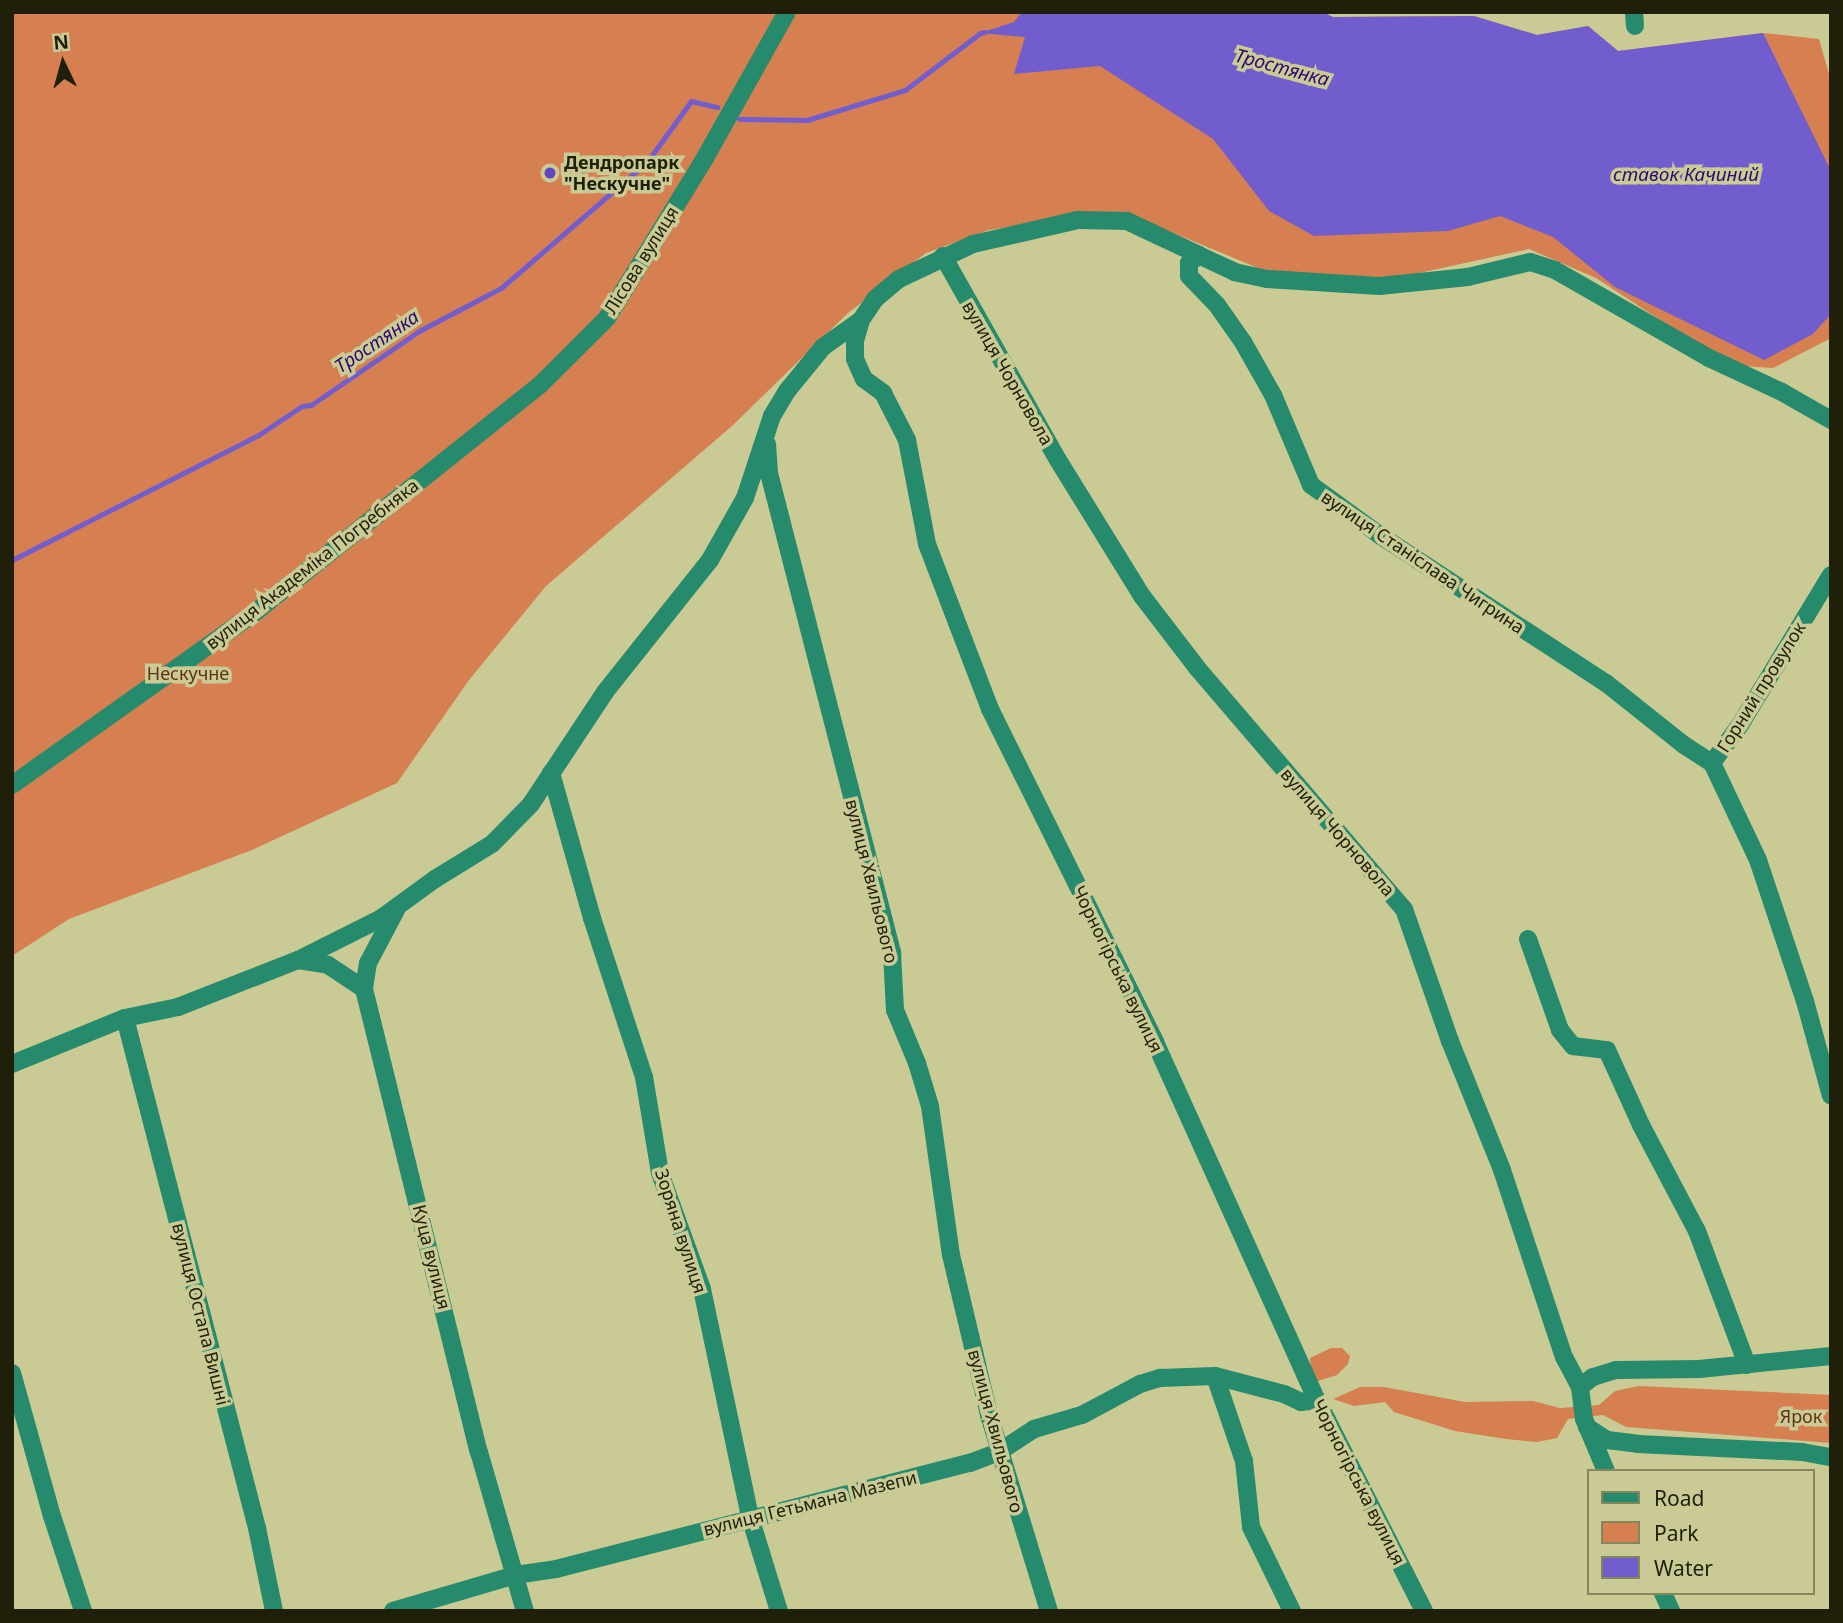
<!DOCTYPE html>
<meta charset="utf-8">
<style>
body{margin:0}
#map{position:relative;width:1843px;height:1623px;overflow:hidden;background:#caca95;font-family:"Noto Sans",sans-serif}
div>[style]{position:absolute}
.green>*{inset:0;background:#d67f50}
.water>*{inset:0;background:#725dcf}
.stream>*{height:5px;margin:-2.5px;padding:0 2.5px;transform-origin:2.5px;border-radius:2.5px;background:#725dcf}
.minor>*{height:18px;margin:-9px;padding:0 9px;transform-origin:9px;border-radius:9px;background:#268b6c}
.dots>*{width:19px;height:19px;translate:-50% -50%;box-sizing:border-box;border:4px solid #caca95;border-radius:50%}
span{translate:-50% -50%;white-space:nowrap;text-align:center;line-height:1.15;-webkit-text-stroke:7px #caca95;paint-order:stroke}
.poi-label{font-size:18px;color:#1f1f0a;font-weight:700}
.left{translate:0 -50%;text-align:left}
.street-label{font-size:18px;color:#1f1f0a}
.park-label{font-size:18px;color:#613116}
.water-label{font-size:19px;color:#2f0774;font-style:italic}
.frame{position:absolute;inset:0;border:14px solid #1f1f0a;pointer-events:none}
.legend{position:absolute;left:1587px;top:1469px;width:228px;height:126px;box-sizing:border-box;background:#caca95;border:2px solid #86865d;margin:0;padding:9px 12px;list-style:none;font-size:21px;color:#1f1f0a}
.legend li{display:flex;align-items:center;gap:14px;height:35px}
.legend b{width:35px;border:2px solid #86865d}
.north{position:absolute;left:28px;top:28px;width:70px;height:70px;-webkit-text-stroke:5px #caca95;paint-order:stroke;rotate:355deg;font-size:19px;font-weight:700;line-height:28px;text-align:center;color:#1f1f0a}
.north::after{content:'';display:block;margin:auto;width:24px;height:32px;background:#1f1f0a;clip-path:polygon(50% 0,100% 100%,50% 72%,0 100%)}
</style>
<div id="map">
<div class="green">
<i style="clip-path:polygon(12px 12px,1322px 12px,1333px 17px,1474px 16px,1537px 35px,1588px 26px,1618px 51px,1763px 33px,1819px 39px,1831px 81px,1831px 338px,1773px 368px,1729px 365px,1596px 278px,1529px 249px,1369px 284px,1265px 271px,1140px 219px,1102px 212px,989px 230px,926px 253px,848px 313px,732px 426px,546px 586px,469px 680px,397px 783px,252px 850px,69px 919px,12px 956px)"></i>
<i style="clip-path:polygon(1331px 1348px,1342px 1348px,1350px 1356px,1348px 1364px,1337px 1375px,1312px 1383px,1310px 1358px)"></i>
<i style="clip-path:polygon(1639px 1386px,1831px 1395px,1831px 1443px,1626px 1427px,1603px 1415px,1568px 1419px,1557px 1438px,1537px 1442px,1506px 1439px,1455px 1431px,1394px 1412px,1385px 1402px,1354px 1406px,1333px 1399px,1360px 1387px,1384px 1387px,1465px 1402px,1533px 1401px,1560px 1408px,1599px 1405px,1615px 1391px)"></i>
</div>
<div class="water">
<i style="clip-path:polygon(1022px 12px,1322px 12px,1333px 17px,1474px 16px,1537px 35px,1588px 26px,1618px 51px,1763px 33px,1831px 171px,1831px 314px,1813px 334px,1764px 360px,1615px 287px,1553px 237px,1500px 216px,1448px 231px,1314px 236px,1269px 211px,1213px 139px,1100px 66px,1014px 74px,1025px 37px,980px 33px,1014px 22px)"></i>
</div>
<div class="stream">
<i style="left:739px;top:119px;width:68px;rotate:0.8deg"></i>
<i style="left:807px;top:120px;width:102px;rotate:-17deg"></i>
<i style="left:905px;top:90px;width:94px;rotate:-37.2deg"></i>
<i style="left:980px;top:33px;width:5px;rotate:-11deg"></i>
<i style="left:12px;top:560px;width:278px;rotate:-26.9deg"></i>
<i style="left:260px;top:434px;width:50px;rotate:-33.7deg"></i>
<i style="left:302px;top:406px;width:9px;rotate:-6deg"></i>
<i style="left:311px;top:405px;width:131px;rotate:-34.4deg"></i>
<i style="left:419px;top:331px;width:93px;rotate:-27.7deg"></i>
<i style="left:501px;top:288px;width:193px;rotate:-40.8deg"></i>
<i style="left:647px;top:162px;width:75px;rotate:-54.2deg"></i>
<i style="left:691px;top:101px;width:27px;rotate:13deg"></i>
</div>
<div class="minor">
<i style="left:1634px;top:12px;width:14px;rotate:86deg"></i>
<i style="left:943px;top:256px;width:234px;rotate:60.6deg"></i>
<i style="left:1058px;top:460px;width:160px;rotate:58.3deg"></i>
<i style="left:1142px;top:596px;width:92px;rotate:52.5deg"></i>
<i style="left:1198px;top:669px;width:316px;rotate:49.4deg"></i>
<i style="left:1404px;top:909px;width:140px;rotate:70.8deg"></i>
<i style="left:1450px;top:1041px;width:139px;rotate:68deg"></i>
<i style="left:1502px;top:1170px;width:197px;rotate:71.7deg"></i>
<i style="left:1564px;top:1357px;width:34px;rotate:62deg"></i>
<i style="left:1580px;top:1387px;width:32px;rotate:83deg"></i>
<i style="left:1584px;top:1419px;width:56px;rotate:67.1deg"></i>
<i style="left:861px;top:320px;width:22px;rotate:106deg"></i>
<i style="left:855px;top:341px;width:18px;rotate:90deg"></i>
<i style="left:855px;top:359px;width:22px;rotate:66deg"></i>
<i style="left:864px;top:379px;width:24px;rotate:36deg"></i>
<i style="left:883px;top:393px;width:53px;rotate:62.9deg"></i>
<i style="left:907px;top:440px;width:106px;rotate:79.1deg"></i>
<i style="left:927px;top:544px;width:177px;rotate:69.1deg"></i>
<i style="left:990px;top:709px;width:372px;rotate:63.6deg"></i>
<i style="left:1155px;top:1042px;width:393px;rotate:65.7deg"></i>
<i style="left:1317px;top:1400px;width:237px;rotate:63.1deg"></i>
<i style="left:1831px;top:420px;width:56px;rotate:-150.3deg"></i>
<i style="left:1782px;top:392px;width:81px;rotate:-155deg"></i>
<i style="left:1709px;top:358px;width:177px;rotate:-150.3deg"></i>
<i style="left:1555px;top:270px;width:26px;rotate:-162deg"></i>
<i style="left:1530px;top:262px;width:64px;rotate:166.4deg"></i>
<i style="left:1468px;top:277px;width:89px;rotate:174.2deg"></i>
<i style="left:1379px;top:286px;width:112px;rotate:-176.4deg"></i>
<i style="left:1267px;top:279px;width:33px;rotate:-168deg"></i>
<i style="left:1235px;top:272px;width:40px;rotate:-155deg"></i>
<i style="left:1199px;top:255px;width:13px;rotate:141deg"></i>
<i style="left:1189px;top:263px;width:13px;rotate:90deg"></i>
<i style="left:1189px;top:276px;width:40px;rotate:46deg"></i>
<i style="left:1217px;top:305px;width:45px;rotate:54.9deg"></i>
<i style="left:1243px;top:342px;width:61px;rotate:60.5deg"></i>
<i style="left:1273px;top:395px;width:98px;rotate:67.1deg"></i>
<i style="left:1311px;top:485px;width:87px;rotate:36.1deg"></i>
<i style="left:1381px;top:536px;width:269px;rotate:33.2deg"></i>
<i style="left:1606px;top:683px;width:100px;rotate:38.5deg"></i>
<i style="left:1684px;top:745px;width:33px;rotate:33deg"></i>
<i style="left:1712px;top:763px;width:107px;rotate:64.6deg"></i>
<i style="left:1758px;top:860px;width:149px;rotate:71.6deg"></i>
<i style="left:1805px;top:1001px;width:98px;rotate:74.7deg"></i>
<i style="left:767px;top:444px;width:29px;rotate:86deg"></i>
<i style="left:769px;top:473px;width:496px;rotate:75.6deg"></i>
<i style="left:892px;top:953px;width:57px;rotate:87deg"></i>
<i style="left:895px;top:1010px;width:57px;rotate:67.5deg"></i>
<i style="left:917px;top:1063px;width:45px;rotate:73.2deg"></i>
<i style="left:930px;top:1106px;width:150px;rotate:82deg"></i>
<i style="left:951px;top:1255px;width:164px;rotate:76.6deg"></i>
<i style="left:989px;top:1415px;width:205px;rotate:73deg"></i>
<i style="left:1712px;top:763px;width:47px;rotate:-53.6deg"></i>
<i style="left:1740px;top:725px;width:175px;rotate:-58.8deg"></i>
<i style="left:551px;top:773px;width:151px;rotate:74.2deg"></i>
<i style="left:592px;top:918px;width:167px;rotate:71.9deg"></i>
<i style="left:644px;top:1077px;width:97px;rotate:80.5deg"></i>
<i style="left:660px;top:1173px;width:123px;rotate:70.1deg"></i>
<i style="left:702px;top:1289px;width:233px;rotate:78.1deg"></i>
<i style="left:750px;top:1517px;width:98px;rotate:72.9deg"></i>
<i style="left:12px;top:785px;width:302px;rotate:-35.4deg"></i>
<i style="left:258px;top:610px;width:361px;rotate:-38.6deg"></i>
<i style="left:540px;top:385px;width:95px;rotate:-45deg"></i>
<i style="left:607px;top:318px;width:188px;rotate:-58.5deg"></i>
<i style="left:705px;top:158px;width:167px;rotate:-60.7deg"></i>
<i style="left:396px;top:910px;width:60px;rotate:117.8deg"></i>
<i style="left:368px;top:963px;width:26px;rotate:99deg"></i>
<i style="left:364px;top:989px;width:477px;rotate:76.1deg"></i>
<i style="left:479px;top:1452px;width:166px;rotate:73.9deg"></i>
<i style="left:1528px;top:939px;width:96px;rotate:70.6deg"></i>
<i style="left:1560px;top:1030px;width:21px;rotate:51deg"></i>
<i style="left:1573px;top:1046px;width:34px;rotate:7deg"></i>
<i style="left:1607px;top:1050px;width:82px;rotate:65.6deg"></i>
<i style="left:1641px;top:1125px;width:120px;rotate:62.2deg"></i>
<i style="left:1697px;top:1231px;width:143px;rotate:69.5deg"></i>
<i style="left:298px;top:960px;width:30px;rotate:9deg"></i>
<i style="left:328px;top:965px;width:43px;rotate:33.7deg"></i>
<i style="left:125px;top:1018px;width:527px;rotate:75.49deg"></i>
<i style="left:257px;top:1528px;width:85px;rotate:78.4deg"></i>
<i style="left:12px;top:1064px;width:122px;rotate:-22.2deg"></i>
<i style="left:125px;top:1018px;width:54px;rotate:-11.7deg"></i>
<i style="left:178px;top:1007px;width:129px;rotate:-21.4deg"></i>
<i style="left:298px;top:960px;width:92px;rotate:-26.6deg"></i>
<i style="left:380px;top:919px;width:68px;rotate:-36deg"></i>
<i style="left:435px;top:879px;width:67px;rotate:-31.6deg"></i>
<i style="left:492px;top:844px;width:56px;rotate:-45.7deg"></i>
<i style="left:531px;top:804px;width:134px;rotate:-56.5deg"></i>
<i style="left:605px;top:692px;width:169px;rotate:-51.5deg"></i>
<i style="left:710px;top:560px;width:71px;rotate:-60.6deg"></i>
<i style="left:745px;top:498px;width:86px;rotate:-71.8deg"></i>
<i style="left:772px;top:416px;width:29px;rotate:-59deg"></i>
<i style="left:787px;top:391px;width:57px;rotate:-50.7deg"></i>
<i style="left:823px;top:347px;width:47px;rotate:-35.4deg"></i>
<i style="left:861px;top:320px;width:25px;rotate:-56deg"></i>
<i style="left:875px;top:299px;width:31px;rotate:-40deg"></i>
<i style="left:899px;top:279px;width:82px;rotate:-25.3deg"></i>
<i style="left:973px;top:244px;width:108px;rotate:-12.9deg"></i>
<i style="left:1078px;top:220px;width:49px;rotate:1.2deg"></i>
<i style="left:1127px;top:221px;width:80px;rotate:25.3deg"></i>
<i style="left:12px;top:1373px;width:148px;rotate:74.4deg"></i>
<i style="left:52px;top:1516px;width:100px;rotate:71.9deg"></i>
<i style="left:1215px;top:1376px;width:90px;rotate:71.2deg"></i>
<i style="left:1244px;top:1461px;width:66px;rotate:83.9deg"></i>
<i style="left:1251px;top:1527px;width:93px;rotate:64deg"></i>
<i style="left:1580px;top:1387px;width:16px;rotate:-38deg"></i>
<i style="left:1593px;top:1377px;width:24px;rotate:-17deg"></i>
<i style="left:1616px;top:1370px;width:83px;rotate:-0.7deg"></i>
<i style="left:1699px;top:1369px;width:133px;rotate:-5.6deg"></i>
<i style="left:1587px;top:1427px;width:24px;rotate:33deg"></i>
<i style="left:1607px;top:1440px;width:31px;rotate:7deg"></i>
<i style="left:1638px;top:1444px;width:164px;rotate:2.8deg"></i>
<i style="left:1802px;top:1452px;width:29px;rotate:10deg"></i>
<i style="left:1663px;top:1593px;width:20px;rotate:66deg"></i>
<i style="left:393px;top:1611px;width:127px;rotate:-16.4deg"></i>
<i style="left:515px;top:1575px;width:41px;rotate:-8.3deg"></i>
<i style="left:556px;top:1569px;width:427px;rotate:-14.4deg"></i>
<i style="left:970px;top:1463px;width:31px;rotate:-21deg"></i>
<i style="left:999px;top:1452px;width:42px;rotate:-33.3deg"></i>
<i style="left:1034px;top:1429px;width:50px;rotate:-16.3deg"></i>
<i style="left:1082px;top:1415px;width:66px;rotate:-28.1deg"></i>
<i style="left:1140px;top:1384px;width:21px;rotate:-17deg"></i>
<i style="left:1160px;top:1378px;width:55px;rotate:-2.1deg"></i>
<i style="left:1215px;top:1376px;width:71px;rotate:14.6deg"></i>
<i style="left:1284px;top:1394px;width:19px;rotate:25deg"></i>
<i style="left:1301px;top:1402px;width:16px;rotate:-7deg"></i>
</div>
<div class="dots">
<i style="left:550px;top:173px;background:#6247c0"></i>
</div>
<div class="poi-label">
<span class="left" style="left:564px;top:173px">Дендропарк<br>"Нескучне"</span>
</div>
<div class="street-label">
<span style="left:641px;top:260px;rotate:-58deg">Лісова вулиця</span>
<span style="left:1008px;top:373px;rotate:60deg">вулиця Чорновола</span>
<span style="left:1423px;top:562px;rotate:34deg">вулиця Станіслава Чигрина</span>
<span style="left:312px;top:564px;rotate:-38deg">вулиця Академіка Погребняка</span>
<span style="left:1761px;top:687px;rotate:-58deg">Горний провулок</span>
<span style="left:1338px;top:832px;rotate:49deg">вулиця Чорновола</span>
<span style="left:872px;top:881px;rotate:76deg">вулиця Хвильового</span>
<span style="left:1118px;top:969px;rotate:64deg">Чорногірська вулиця</span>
<span style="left:681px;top:1231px;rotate:72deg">Зоряна вулиця</span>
<span style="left:432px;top:1257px;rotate:76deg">Куца вулиця</span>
<span style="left:201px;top:1314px;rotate:76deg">вулиця Остапа Вишні</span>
<span style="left:996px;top:1431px;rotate:75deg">вулиця Хвильового</span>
<span style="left:1359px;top:1482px;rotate:63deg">Чорногірська вулиця</span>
<span style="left:810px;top:1503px;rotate:-14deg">вулиця Гетьмана Мазепи</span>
</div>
<div class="park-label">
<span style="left:188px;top:673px">Нескучне</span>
<span style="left:1801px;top:1416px">Ярок</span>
</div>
<div class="water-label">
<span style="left:1282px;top:68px;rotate:15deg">Тростянка</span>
<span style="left:1686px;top:175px">ставок Качиний</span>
<span style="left:377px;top:342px;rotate:-34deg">Тростянка</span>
</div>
<div class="frame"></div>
<ul class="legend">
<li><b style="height:9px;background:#268b6c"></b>Road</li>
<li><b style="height:19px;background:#d67f50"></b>Park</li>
<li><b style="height:19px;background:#725dcf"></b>Water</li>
</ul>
<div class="north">N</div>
</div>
